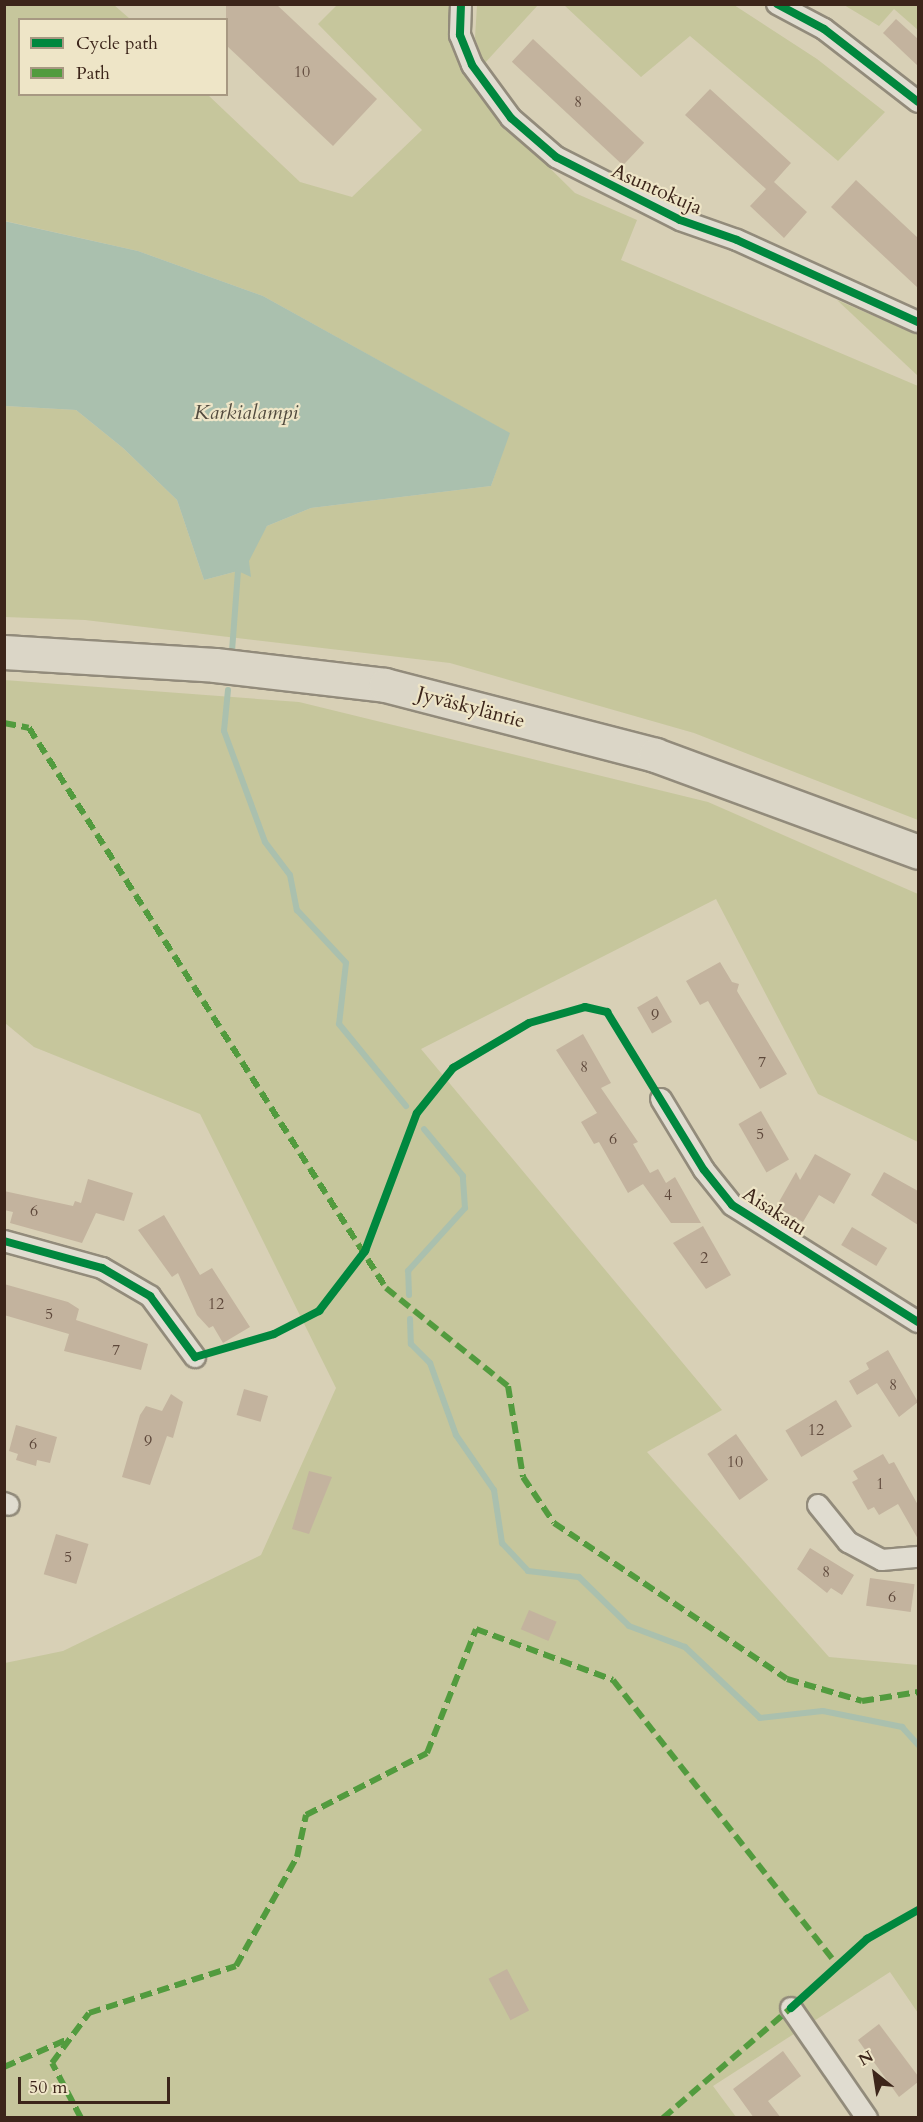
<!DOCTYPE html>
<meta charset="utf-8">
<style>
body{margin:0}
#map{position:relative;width:923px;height:2122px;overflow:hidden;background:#d8d0b6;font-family:Cardo,serif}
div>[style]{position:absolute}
.green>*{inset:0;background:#c6c69c}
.water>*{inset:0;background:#aac0ae}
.stream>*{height:6px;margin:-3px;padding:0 3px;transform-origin:3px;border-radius:3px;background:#aac0ae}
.building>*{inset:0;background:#c3b39e;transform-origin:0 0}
.roads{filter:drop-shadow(2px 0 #928b7b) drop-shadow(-2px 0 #928b7b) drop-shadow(0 2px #928b7b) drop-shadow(0 -2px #928b7b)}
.street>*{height:20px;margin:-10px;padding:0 10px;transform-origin:10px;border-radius:10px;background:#e0dcd0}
.highway>*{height:33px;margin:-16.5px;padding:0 16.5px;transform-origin:16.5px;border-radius:16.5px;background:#dbd6c7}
.quiet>*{height:6px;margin-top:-3px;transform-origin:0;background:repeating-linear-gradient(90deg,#529b3e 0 12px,transparent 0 18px)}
.cycleway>*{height:8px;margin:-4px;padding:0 4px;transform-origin:4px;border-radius:4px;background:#00873e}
span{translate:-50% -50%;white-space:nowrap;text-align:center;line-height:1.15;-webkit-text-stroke:4.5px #eee5c7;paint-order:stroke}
.number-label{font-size:16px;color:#5e483b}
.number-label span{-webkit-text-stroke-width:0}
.street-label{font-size:20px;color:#3c251a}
.water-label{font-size:21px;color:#524a3e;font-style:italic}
.frame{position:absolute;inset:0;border:6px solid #3c251a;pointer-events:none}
.legend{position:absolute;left:18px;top:18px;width:210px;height:78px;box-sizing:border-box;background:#eee5c7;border:2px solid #a79882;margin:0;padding:8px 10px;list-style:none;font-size:18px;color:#3c251a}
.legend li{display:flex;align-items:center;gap:12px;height:30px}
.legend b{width:30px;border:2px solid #a79882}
.north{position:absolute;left:845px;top:2044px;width:60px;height:60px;-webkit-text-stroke:4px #eee5c7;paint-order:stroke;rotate:330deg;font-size:16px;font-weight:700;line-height:24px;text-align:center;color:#3c251a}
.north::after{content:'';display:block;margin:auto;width:21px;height:27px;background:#3c251a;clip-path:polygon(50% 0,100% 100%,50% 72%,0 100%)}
.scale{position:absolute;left:18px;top:2077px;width:152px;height:27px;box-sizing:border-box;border:3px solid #3c251a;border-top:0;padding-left:8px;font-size:18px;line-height:21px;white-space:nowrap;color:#3c251a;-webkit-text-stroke:4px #eee5c7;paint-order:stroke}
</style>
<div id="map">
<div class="green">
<i style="clip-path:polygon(5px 5px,114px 5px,130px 19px,20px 20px,20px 94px,208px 95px,300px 182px,352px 197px,422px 130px,318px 24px,337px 5px,449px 5px,453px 47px,508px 127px,575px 193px,637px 220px,621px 260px,918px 386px,918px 820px,694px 733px,450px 663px,85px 620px,5px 617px,4px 406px,76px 410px,123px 448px,177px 500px,204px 580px,238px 571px,267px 526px,311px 508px,491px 486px,509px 433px,263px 296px,138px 251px,5px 221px)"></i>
<i style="clip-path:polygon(477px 5px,477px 4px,538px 5px,484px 64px,475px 38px)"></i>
<i style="clip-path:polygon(564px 5px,734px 5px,817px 59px,885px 112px,838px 161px,690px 36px,641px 77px)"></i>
<i style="clip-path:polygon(844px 5px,918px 5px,918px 30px,894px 9px,879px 26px)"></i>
<i style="clip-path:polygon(837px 300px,918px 335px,918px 376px)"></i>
<i style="clip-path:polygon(4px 680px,299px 702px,708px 802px,918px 894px,918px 1142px,818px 1094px,716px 899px,421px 1049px,722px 1410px,647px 1452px,829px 1657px,918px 1665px,918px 2013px,890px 1972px,713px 2086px,736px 2117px,5px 2117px,5px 1663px,63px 1651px,261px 1555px,336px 1388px,200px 1114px,34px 1047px,5px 1023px)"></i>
</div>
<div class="water">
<i style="clip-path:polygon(4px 221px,138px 251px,263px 296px,510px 433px,491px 486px,311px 508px,267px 526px,249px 561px,251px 577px,238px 571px,204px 580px,177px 500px,123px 448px,76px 410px,5px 406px)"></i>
</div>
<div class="stream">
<i style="left:232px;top:651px;width:80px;rotate:-85.7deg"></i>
<i style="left:228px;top:690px;width:41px;rotate:95.6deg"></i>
<i style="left:224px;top:731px;width:118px;rotate:69.7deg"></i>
<i style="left:265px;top:842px;width:41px;rotate:52.9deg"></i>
<i style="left:290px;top:875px;width:36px;rotate:79deg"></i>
<i style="left:297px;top:910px;width:72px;rotate:47.2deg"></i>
<i style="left:346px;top:963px;width:61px;rotate:96.5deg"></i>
<i style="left:339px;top:1024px;width:106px;rotate:50.7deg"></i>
<i style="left:409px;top:1295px;width:24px;rotate:-92deg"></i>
<i style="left:408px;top:1271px;width:85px;rotate:-47.9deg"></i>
<i style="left:465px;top:1208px;width:32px;rotate:-94deg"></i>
<i style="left:463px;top:1176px;width:61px;rotate:-129.7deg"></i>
<i style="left:410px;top:1319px;width:25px;rotate:88deg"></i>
<i style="left:411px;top:1344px;width:27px;rotate:45deg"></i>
<i style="left:430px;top:1363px;width:77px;rotate:70.1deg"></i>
<i style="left:456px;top:1435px;width:67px;rotate:55.4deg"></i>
<i style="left:494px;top:1490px;width:54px;rotate:81.4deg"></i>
<i style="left:502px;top:1543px;width:38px;rotate:47deg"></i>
<i style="left:528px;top:1571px;width:51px;rotate:6.7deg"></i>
<i style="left:579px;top:1577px;width:70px;rotate:44.4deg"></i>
<i style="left:629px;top:1626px;width:60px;rotate:20.6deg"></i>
<i style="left:685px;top:1647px;width:103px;rotate:43.4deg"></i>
<i style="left:760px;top:1718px;width:63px;rotate:-6.3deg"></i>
<i style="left:823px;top:1711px;width:81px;rotate:11.4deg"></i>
<i style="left:902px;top:1727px;width:24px;rotate:48deg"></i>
</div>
<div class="building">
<i style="clip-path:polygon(226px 4px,276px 4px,377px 99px,333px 146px,226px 45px)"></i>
<i style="clip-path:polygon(896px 19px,918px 39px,918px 66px,883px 33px)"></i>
<i style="left:533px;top:39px;width:152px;height:31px;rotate:43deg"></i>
<i style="clip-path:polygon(710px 89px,791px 163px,774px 182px,807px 212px,784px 238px,750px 206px,766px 189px,685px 115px)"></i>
<i style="clip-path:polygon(856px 180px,918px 238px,918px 288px,831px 207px)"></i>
<i style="clip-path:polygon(720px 962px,732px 982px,739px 984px,737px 991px,787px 1074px,760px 1089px,708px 1001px,700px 1005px,686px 981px)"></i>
<i style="left:657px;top:996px;width:30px;height:23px;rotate:60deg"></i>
<i style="clip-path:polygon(583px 1034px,611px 1083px,601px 1088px,638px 1142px,633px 1144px,650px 1173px,658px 1169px,666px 1183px,675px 1177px,701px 1223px,671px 1223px,643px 1184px,628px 1193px,599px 1142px,594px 1144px,581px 1122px,597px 1113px,556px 1050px)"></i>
<i style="left:761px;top:1111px;width:56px;height:26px;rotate:60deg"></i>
<i style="clip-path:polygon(815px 1154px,851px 1174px,834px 1204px,819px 1195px,803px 1222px,776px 1207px,796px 1172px,800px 1180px)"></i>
<i style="clip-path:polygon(884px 1172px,918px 1191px,918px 1225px,871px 1195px)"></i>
<i style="clip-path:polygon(88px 1179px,133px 1193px,124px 1221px,96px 1213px,82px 1243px,10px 1223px,13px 1212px,4px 1210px,4px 1191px,73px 1206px,75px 1201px,81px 1203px)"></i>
<i style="clip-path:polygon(164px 1215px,200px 1275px,212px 1268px,250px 1327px,223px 1343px,213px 1326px,209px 1328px,197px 1315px,178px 1273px,172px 1277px,138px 1230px)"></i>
<i style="clip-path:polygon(703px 1226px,731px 1275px,706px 1289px,673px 1243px)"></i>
<i style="left:852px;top:1227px;width:41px;height:21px;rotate:31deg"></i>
<i style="clip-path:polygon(4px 1284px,68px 1302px,79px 1309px,76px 1320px,148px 1344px,141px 1370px,64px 1351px,69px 1334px,4px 1315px)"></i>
<i style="clip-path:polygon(888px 1350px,918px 1402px,899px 1417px,877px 1383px,857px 1395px,849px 1381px,869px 1369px,866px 1363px)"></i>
<i style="left:244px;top:1389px;width:25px;height:27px;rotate:16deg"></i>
<i style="clip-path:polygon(171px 1394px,183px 1402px,173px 1438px,167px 1436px,150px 1485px,122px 1477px,140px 1415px,146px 1406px,162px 1411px)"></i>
<i style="left:836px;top:1400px;width:31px;height:59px;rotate:59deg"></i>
<i style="clip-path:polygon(16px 1425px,57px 1437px,50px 1463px,37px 1460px,36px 1466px,16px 1460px,18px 1454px,9px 1451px)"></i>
<i style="left:736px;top:1434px;width:56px;height:35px;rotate:55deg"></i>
<i style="clip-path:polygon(883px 1454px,889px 1464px,894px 1462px,918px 1505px,918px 1539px,898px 1504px,879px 1515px,874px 1507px,868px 1510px,852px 1482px,858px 1479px,853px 1471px)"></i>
<i style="clip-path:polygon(309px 1471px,332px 1477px,309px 1534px,292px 1529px)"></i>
<i style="left:56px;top:1534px;width:34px;height:42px;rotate:17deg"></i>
<i style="clip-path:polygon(810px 1548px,854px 1575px,842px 1595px,831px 1588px,827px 1593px,797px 1569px)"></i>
<i style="left:870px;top:1578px;width:45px;height:28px;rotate:8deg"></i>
<i style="left:529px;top:1610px;width:30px;height:21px;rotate:23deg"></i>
<i style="left:507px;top:1969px;width:47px;height:21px;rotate:62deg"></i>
<i style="clip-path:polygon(879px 2024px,918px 2076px,918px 2082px,899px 2097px,858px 2040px)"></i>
<i style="clip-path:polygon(783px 2051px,801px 2076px,768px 2101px,781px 2118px,754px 2118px,733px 2089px)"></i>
</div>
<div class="roads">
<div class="street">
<i style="left:461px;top:4px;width:31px;rotate:92deg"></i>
<i style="left:460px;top:35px;width:32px;rotate:68deg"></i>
<i style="left:472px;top:65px;width:66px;rotate:53.7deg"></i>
<i style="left:511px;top:118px;width:60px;rotate:40.9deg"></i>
<i style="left:556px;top:157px;width:139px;rotate:26.9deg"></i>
<i style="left:680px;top:220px;width:60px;rotate:19.3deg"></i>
<i style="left:737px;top:240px;width:199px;rotate:24.4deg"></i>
<i style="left:777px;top:4px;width:53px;rotate:28deg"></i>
<i style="left:824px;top:29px;width:119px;rotate:37.8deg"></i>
<i style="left:661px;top:1099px;width:83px;rotate:58.8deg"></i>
<i style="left:704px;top:1170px;width:45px;rotate:51.3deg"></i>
<i style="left:732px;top:1205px;width:220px;rotate:32.2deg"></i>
<i style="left:4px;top:1241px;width:102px;rotate:15.4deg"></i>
<i style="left:102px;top:1268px;width:56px;rotate:30.3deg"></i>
<i style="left:150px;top:1296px;width:76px;rotate:53.6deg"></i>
<i style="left:4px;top:1503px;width:5px;rotate:22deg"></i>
<i style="left:818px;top:1505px;width:48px;rotate:51deg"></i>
<i style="left:848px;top:1542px;width:38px;rotate:28deg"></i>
<i style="left:882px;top:1560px;width:36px;rotate:-5deg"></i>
<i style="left:791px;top:2008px;width:134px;rotate:55.4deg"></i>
</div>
<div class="highway">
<i style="left:4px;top:652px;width:211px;rotate:3.5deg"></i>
<i style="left:215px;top:665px;width:171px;rotate:6.7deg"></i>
<i style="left:385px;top:685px;width:279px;rotate:14.5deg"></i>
<i style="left:655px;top:755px;width:280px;rotate:20.2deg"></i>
</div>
</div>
<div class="quiet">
<i style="left:4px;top:723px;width:25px;rotate:11deg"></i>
<i style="left:29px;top:728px;width:664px;rotate:57.48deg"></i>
<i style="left:386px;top:1288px;width:156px;rotate:38.8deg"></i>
<i style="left:508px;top:1386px;width:92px;rotate:80.6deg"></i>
<i style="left:523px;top:1477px;width:55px;rotate:56deg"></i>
<i style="left:554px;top:1523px;width:280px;rotate:33.8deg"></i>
<i style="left:787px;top:1679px;width:78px;rotate:16.3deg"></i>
<i style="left:862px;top:1701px;width:57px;rotate:-9.1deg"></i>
<i style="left:4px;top:2067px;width:70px;rotate:-23.6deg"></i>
<i style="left:81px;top:2118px;width:62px;rotate:-117.8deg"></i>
<i style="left:52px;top:2063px;width:62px;rotate:-53.5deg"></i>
<i style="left:89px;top:2013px;width:154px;rotate:-17.7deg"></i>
<i style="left:236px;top:1966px;width:125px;rotate:-60.8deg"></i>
<i style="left:297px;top:1857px;width:43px;rotate:-77.9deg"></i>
<i style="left:306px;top:1815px;width:136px;rotate:-27.1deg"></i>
<i style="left:427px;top:1753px;width:133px;rotate:-68.4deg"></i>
<i style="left:476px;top:1629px;width:146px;rotate:20.4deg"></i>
<i style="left:613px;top:1680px;width:362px;rotate:51.8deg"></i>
<i style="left:663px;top:2118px;width:169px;rotate:-40.7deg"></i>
</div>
<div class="cycleway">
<i style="left:461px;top:4px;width:31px;rotate:92deg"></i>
<i style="left:460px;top:35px;width:32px;rotate:68deg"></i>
<i style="left:472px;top:65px;width:66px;rotate:53.7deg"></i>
<i style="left:511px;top:118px;width:60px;rotate:40.9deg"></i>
<i style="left:556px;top:157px;width:139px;rotate:26.9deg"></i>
<i style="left:680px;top:220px;width:60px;rotate:19.3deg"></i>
<i style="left:737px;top:240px;width:199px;rotate:24.4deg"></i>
<i style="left:777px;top:4px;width:53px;rotate:28deg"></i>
<i style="left:824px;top:29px;width:119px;rotate:37.8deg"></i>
<i style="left:4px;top:1241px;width:102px;rotate:15.4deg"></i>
<i style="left:102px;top:1268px;width:56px;rotate:30.3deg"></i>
<i style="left:150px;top:1296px;width:76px;rotate:53.6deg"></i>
<i style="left:195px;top:1357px;width:82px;rotate:-16.2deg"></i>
<i style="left:274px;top:1334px;width:51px;rotate:-27.1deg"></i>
<i style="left:319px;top:1311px;width:76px;rotate:-52.5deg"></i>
<i style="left:365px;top:1251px;width:147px;rotate:-69.4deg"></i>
<i style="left:417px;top:1113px;width:58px;rotate:-51.3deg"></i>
<i style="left:453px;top:1068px;width:88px;rotate:-30.6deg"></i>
<i style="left:529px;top:1023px;width:58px;rotate:-15.9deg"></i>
<i style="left:585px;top:1007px;width:23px;rotate:13deg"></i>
<i style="left:607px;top:1012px;width:185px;rotate:58.5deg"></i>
<i style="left:704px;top:1170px;width:45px;rotate:51.3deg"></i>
<i style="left:732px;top:1205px;width:220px;rotate:32.2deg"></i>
<i style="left:791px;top:2008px;width:103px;rotate:-42.2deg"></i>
<i style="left:867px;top:1939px;width:59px;rotate:-29.6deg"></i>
</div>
<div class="number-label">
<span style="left:302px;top:72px">10</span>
<span style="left:578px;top:102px">8</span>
<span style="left:655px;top:1015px">9</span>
<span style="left:762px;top:1062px">7</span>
<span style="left:584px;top:1067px">8</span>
<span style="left:760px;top:1134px">5</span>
<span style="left:613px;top:1139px">6</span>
<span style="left:668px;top:1195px">4</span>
<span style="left:34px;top:1211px">6</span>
<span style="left:704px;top:1258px">2</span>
<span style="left:216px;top:1304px">12</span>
<span style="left:49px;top:1314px">5</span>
<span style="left:116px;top:1350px">7</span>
<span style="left:893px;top:1385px">8</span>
<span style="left:816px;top:1430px">12</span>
<span style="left:148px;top:1441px">9</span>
<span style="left:33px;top:1444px">6</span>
<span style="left:735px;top:1462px">10</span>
<span style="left:880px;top:1484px">1</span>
<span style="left:68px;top:1557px">5</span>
<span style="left:826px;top:1572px">8</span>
<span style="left:892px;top:1597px">6</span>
</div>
<div class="street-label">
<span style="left:657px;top:189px;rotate:24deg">Asuntokuja</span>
<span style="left:471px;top:707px;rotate:15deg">Jyväskyläntie</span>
<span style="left:775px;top:1211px;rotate:33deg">Aisakatu</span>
</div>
<div class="water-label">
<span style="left:246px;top:413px">Karkialampi</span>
</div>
<div class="frame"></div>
<ul class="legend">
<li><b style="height:8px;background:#00873e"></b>Cycle path</li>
<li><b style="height:8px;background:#529b3e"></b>Path</li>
</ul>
<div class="north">N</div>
<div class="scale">50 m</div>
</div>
